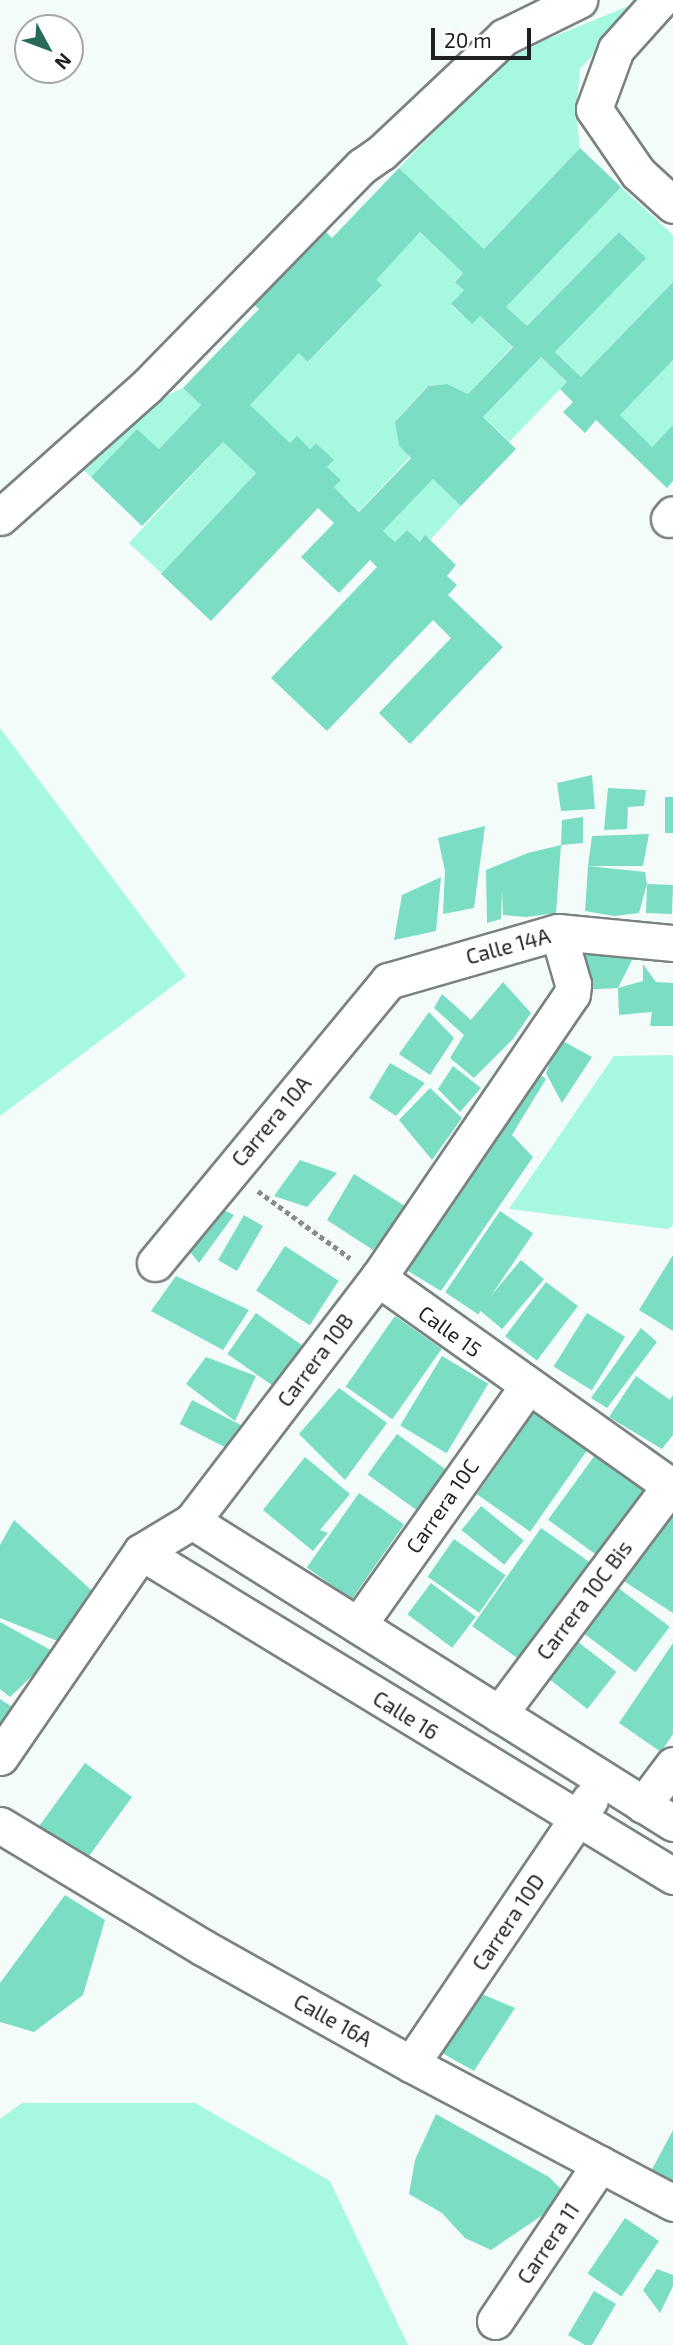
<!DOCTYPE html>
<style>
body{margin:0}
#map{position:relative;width:673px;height:2345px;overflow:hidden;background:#f4fcfa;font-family:"Exo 2",sans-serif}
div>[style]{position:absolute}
.green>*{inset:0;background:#a7f8e1;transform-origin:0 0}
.building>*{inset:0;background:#7bddc4;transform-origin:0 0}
.path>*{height:4.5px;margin-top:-2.25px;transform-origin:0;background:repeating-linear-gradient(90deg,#878d8b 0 5px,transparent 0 8.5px)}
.roads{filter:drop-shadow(2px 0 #7b8380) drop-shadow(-2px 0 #7b8380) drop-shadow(0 2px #7b8380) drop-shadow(0 -2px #7b8380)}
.street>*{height:35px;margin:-17.5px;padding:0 17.5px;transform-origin:17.5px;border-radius:17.5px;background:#fff}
span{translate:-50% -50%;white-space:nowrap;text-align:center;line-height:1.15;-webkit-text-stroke:5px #fff;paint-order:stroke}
.street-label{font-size:21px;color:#1e2120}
.north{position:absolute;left:14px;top:14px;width:70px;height:70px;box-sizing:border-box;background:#fff;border:2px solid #a5a6a6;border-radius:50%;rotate:131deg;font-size:19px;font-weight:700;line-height:28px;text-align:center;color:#1e2120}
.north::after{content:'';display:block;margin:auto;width:24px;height:32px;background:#276a5a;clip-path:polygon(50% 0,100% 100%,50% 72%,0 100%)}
.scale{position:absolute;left:431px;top:28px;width:100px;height:32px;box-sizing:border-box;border:4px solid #1e2120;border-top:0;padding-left:9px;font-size:21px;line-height:24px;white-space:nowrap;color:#1e2120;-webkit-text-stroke:5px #fff;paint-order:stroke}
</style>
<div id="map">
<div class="green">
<i style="clip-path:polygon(641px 1px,580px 69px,576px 114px,580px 148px,484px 249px,399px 168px,501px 63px,543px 41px)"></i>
<i style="clip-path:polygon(621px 187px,673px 235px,673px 282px,581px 377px,555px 352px,645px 258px,619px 232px,527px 326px,506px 307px)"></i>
<i style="clip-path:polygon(420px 232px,463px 273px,455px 281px,464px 290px,451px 305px,471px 323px,479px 315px,512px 347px,468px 394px,447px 384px,427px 386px,395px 422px,399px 446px,410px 457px,359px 511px,334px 487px,341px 480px,327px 467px,334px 460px,316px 443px,310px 449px,290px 443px,249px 405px,299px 353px,309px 362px,381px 286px,375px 279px)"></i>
<i style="left:541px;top:357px;width:36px;height:83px;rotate:44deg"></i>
<i style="clip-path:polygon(673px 360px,673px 425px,652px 447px,620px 415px)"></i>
<i style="clip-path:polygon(183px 388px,201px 405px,159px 449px,137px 429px,91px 477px,80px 467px,136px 410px)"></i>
<i style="left:223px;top:442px;width:45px;height:138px;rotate:43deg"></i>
<i style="clip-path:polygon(433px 479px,461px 506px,430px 540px,425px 536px,420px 542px,407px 530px,395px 542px,383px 531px)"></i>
<i style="clip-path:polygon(0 728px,186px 976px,0 1116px)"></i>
<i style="clip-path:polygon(673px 1055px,673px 1225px,668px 1229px,509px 1209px,614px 1056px)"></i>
<i style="clip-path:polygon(22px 2103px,195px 2103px,330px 2181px,408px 2345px,0 2345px,0 2119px)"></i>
</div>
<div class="building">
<i style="clip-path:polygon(evenodd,580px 148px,621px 187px,506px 307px,527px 326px,619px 232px,646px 258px,555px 352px,581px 377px,673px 282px,673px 360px,620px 415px,652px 447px,673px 425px,673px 481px,667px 488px,596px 420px,585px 433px,563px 412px,573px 402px,560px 389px,567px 382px,541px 357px,483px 417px,516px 449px,461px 506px,433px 479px,383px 531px,395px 542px,407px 530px,420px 542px,425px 535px,456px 565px,447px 576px,457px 585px,448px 595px,503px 647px,410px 744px,379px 713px,451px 638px,433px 620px,327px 731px,271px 678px,377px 567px,370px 560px,339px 593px,301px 557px,334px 523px,318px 508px,211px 621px,161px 574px,256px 473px,223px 442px,142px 526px,91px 477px,137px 429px,159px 449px,201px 405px,183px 388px,259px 309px,254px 305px,325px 231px,332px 238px,399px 168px,484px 249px,580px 148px,420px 232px,463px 273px,455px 282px,464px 290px,451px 304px,472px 324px,480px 316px,513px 347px,468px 394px,447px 384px,428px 386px,395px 422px,399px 446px,411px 458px,359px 512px,334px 487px,341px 480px,327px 467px,334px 460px,316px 443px,310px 449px,297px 436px,290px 443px,250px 405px,299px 353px,308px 362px,382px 285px,376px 280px,420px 232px)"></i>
<i style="clip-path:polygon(592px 775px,595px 809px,561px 811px,557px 783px)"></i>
<i style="clip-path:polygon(608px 788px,646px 790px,644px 806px,628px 807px,627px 829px,604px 830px)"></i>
<i style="left:673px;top:797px;width:36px;height:8px;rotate:90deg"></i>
<i style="clip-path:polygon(583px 817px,583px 843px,561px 845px,562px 820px)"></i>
<i style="clip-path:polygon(485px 826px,474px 908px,443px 914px,445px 871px,438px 838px)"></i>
<i style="clip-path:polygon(649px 834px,643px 866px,588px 866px,645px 872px,647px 884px,639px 913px,614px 916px,585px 911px,588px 866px,592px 836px)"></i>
<i style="clip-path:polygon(561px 845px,556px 913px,526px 917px,503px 915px,502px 890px,501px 919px,487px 923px,486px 870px,528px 853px)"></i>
<i style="clip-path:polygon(441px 877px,436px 931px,394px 940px,402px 895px)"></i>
<i style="left:647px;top:884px;width:26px;height:29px;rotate:2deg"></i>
<i style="clip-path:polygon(566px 946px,637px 950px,618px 988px,643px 981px,643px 964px,656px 982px,673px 983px,673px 1026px,650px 1026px,652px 1012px,619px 1015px,618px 988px,582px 990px)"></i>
<i style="clip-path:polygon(503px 982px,531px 1013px,513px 1039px,474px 1078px,450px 1058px,464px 1035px,434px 1008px,442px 994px,471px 1020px)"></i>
<i style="clip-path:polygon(429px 1012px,454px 1038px,430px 1075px,399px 1054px)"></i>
<i style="clip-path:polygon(559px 1039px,592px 1057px,562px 1103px,546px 1073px)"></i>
<i style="clip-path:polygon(390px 1063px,425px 1083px,396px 1116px,369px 1098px)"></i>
<i style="clip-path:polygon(528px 1065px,546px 1079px,512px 1135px,533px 1157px,441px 1291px,395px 1263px)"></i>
<i style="clip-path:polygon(453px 1066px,481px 1088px,460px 1112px,438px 1089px)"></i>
<i style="clip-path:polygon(430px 1088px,462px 1118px,432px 1160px,399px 1120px)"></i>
<i style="clip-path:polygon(300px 1160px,337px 1173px,307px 1207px,274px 1196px)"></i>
<i style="clip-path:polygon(354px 1174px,408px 1208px,373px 1250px,327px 1220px)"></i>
<i style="clip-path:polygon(212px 1204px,234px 1215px,199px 1263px,183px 1243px)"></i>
<i style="left:500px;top:1211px;width:40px;height:98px;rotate:34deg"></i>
<i style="left:244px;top:1215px;width:22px;height:52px;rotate:30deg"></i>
<i style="left:285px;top:1246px;width:64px;height:53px;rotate:33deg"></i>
<i style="clip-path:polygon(673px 1255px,673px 1331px,639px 1310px)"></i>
<i style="left:521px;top:1260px;width:30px;height:65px;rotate:40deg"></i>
<i style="clip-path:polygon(176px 1276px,249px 1310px,223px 1350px,151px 1311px)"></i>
<i style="left:546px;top:1282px;width:40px;height:68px;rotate:37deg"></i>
<i style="left:256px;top:1313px;width:60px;height:50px;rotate:35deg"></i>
<i style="left:587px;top:1313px;width:45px;height:63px;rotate:32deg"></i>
<i style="left:395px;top:1316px;width:57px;height:86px;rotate:35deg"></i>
<i style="clip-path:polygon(641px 1328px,657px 1342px,607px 1408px,591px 1398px)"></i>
<i style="left:442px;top:1356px;width:54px;height:81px;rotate:31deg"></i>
<i style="clip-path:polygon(206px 1357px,256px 1376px,235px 1421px,186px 1384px)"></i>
<i style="clip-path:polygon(636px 1376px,670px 1400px,673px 1395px,673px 1435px,662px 1449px,609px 1417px)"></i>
<i style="clip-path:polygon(339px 1388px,387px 1423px,345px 1480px,299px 1434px)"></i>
<i style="left:192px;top:1400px;width:57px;height:27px;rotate:27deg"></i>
<i style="left:536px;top:1410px;width:65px;height:103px;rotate:35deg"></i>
<i style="left:397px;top:1434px;width:62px;height:50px;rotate:36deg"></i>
<i style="left:598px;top:1451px;width:66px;height:85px;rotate:36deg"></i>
<i style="clip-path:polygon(305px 1457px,350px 1494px,320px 1530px,328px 1533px,313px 1551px,263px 1510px)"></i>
<i style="left:359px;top:1493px;width:55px;height:91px;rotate:35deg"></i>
<i style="left:481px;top:1506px;width:55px;height:31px;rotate:39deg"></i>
<i style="clip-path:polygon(665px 1509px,673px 1514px,673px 1613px,619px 1578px)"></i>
<i style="clip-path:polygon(14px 1520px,99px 1597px,60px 1642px,0 1618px,0 1545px)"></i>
<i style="left:541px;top:1528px;width:67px;height:120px;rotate:35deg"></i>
<i style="left:454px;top:1539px;width:63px;height:46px;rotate:35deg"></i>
<i style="left:431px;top:1583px;width:56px;height:39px;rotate:37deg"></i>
<i style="left:617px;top:1587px;width:66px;height:57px;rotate:37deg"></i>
<i style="clip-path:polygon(0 1622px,56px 1653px,10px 1697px,0 1689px)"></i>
<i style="left:573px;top:1638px;width:55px;height:47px;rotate:38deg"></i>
<i style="clip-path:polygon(673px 1643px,673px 1734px,661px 1752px,619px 1723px)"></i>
<i style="clip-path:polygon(0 1699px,23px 1714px,0 1739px)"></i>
<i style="left:85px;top:1763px;width:58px;height:79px;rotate:36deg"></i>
<i style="clip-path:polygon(65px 1895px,105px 1920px,83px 1995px,34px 2032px,0 2022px,0 1983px)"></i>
<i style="clip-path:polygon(475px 1991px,515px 2008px,474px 2071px,435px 2049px)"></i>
<i style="clip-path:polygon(436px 2114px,549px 2177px,569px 2197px,491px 2250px,465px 2238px,442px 2213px,409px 2194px,415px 2160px)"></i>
<i style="clip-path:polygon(673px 2130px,673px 2187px,649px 2175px)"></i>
<i style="left:625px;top:2218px;width:41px;height:67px;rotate:34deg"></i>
<i style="clip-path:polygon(657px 2269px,673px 2275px,673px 2286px,660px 2313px,643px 2290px)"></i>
<i style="clip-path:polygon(594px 2291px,616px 2304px,592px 2345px,585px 2345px,568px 2335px)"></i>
</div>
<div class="path">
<i style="left:258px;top:1191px;width:114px;rotate:36.1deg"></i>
</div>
<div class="roads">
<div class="street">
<i style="left:660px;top:0;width:66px;rotate:131.9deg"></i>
<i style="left:616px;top:49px;width:64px;rotate:110.1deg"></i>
<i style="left:594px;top:109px;width:78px;rotate:55.5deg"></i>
<i style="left:638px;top:173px;width:47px;rotate:42.4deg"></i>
<i style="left:0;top:517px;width:195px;rotate:-41.7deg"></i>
<i style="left:146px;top:387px;width:309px;rotate:-45.7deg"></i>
<i style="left:362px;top:166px;width:24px;rotate:-35deg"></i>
<i style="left:382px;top:152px;width:168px;rotate:-43.3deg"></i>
<i style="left:504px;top:37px;width:84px;rotate:-26.3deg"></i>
<i style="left:669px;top:519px;width:6px;rotate:-51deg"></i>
<i style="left:155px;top:1263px;width:366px;rotate:-50.4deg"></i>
<i style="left:388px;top:981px;width:177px;rotate:-16.1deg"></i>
<i style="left:558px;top:932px;width:116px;rotate:5.5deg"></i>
<i style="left:378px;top:1278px;width:362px;rotate:35.4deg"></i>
<i style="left:192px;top:1521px;width:568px;rotate:32.12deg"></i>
<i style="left:141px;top:1552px;width:623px;rotate:31.34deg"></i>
<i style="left:358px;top:1625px;width:292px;rotate:-54.6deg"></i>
<i style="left:499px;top:1714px;width:285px;rotate:-53.1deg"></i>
<i style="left:0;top:1757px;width:249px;rotate:-55.5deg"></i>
<i style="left:141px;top:1552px;width:60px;rotate:-31.3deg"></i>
<i style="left:192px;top:1521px;width:306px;rotate:-52.6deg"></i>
<i style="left:378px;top:1278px;width:344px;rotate:-55.7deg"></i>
<i style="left:572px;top:994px;width:10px;rotate:-84deg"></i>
<i style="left:573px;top:984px;width:54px;rotate:-106.1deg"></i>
<i style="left:643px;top:1805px;width:50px;rotate:-53.1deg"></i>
<i style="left:0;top:1825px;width:238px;rotate:31.1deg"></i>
<i style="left:204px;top:1948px;width:237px;rotate:29.3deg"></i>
<i style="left:411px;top:2064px;width:297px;rotate:27.9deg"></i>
<i style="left:411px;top:2064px;width:319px;rotate:-55.9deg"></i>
<i style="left:495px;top:2321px;width:189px;rotate:-56.2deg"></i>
</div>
</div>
<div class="street-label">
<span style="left:508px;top:946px;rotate:-15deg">Calle 14A</span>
<span style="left:271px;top:1121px;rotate:-50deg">Carrera 10A</span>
<span style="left:450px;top:1331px;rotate:36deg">Calle 15</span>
<span style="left:315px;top:1360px;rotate:-53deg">Carrera 10B</span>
<span style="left:442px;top:1506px;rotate:-55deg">Carrera 10C</span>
<span style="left:584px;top:1600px;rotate:-53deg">Carrera 10C Bis</span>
<span style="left:406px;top:1715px;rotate:32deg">Calle 16</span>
<span style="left:508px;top:1922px;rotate:-56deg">Carrera 10D</span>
<span style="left:333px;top:2020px;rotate:29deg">Calle 16A</span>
<span style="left:548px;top:2243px;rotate:-56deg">Carrera 11</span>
</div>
<div class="north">N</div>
<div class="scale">20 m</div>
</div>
